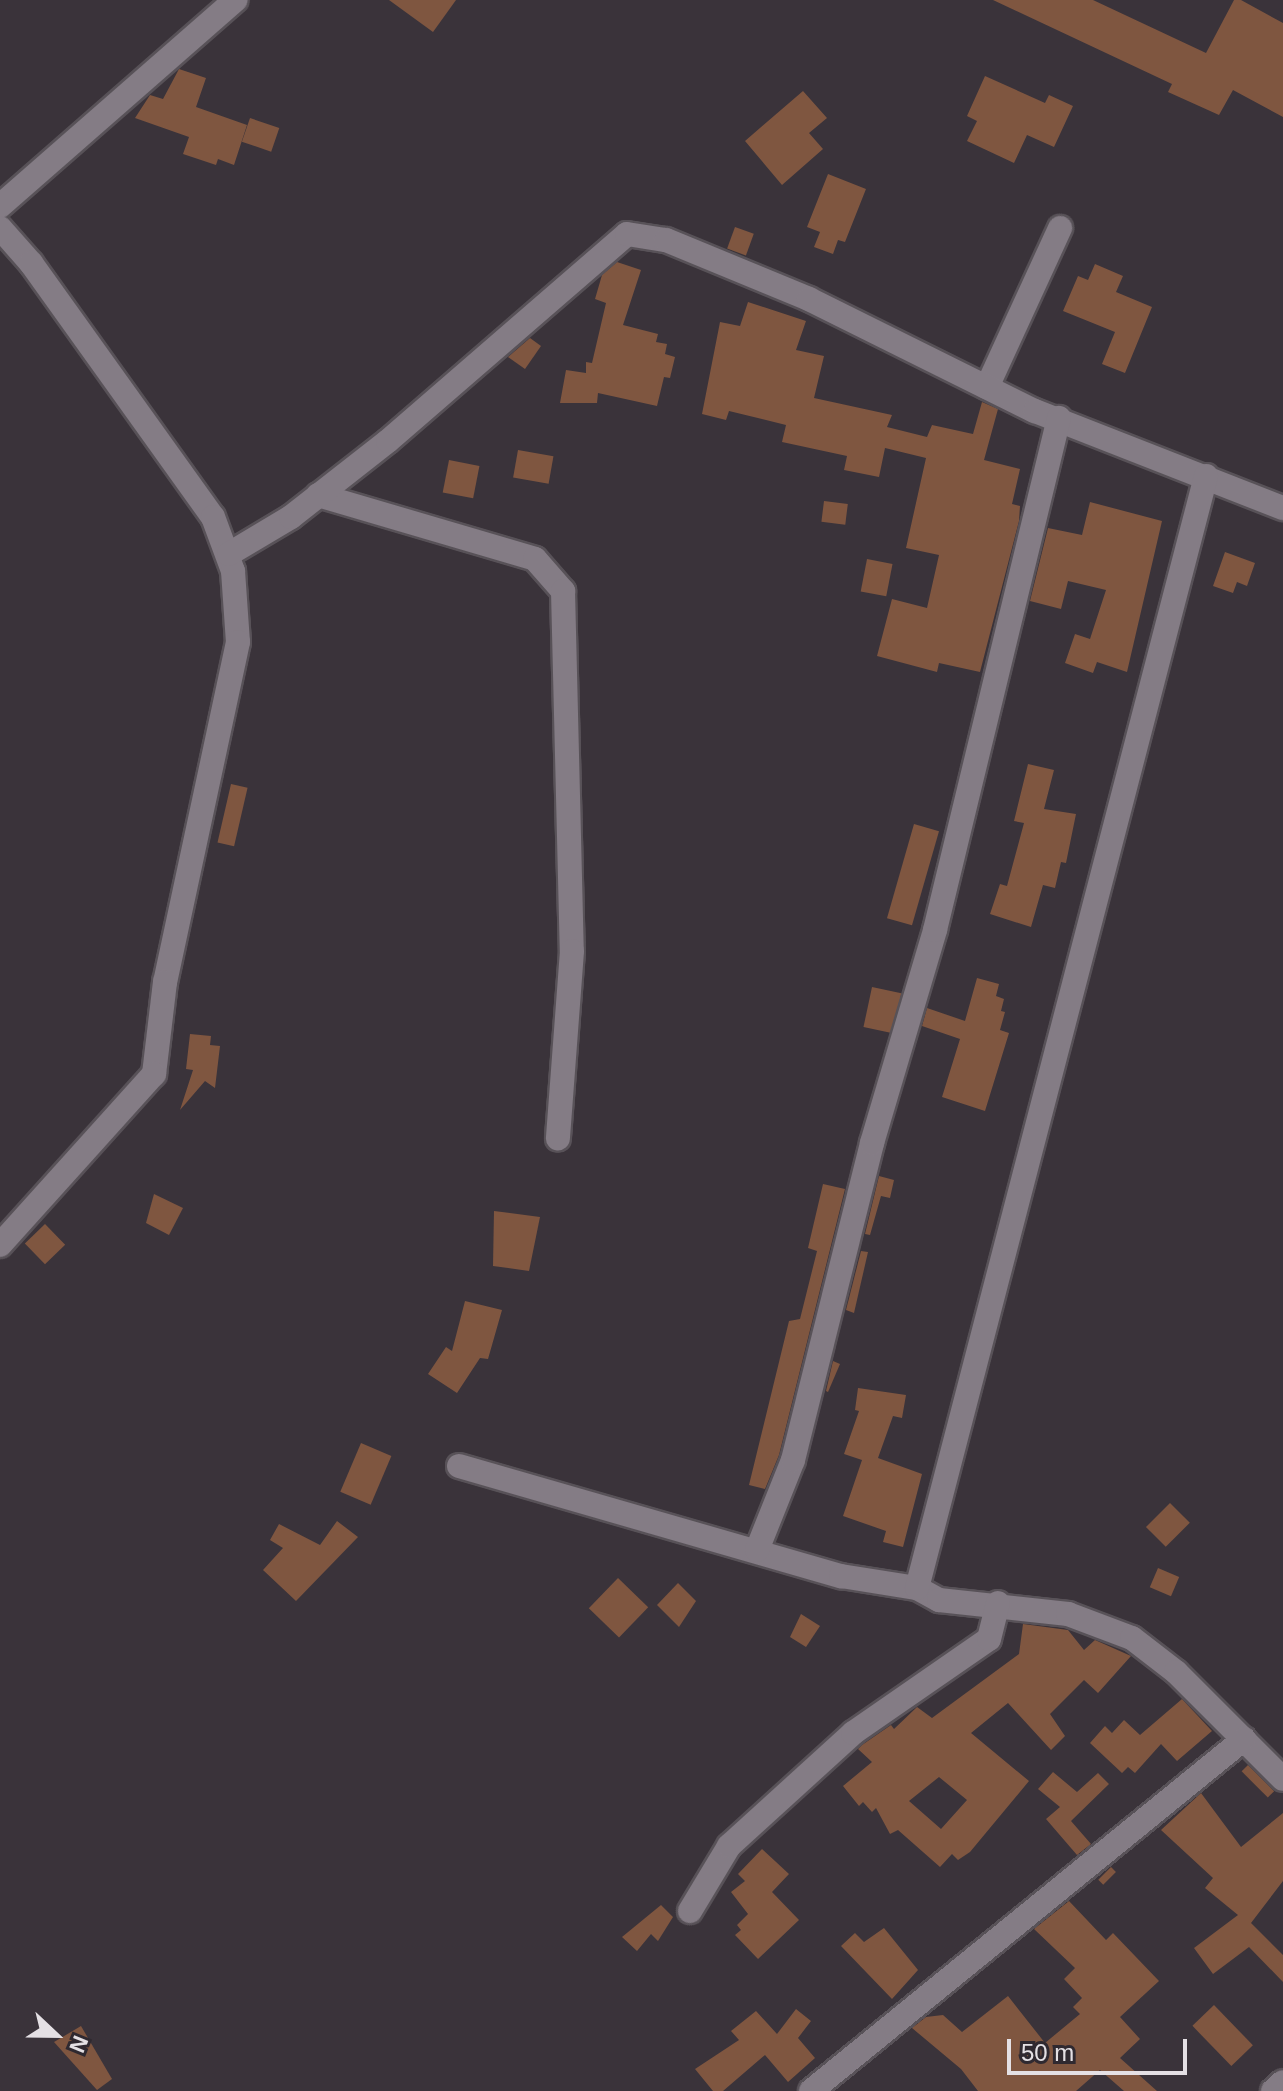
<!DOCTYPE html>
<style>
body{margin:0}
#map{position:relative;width:1283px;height:2091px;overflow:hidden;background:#3a333a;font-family:Arial,sans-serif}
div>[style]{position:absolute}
.building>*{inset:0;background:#7f5640;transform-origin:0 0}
.roads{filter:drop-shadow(2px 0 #585258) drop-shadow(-2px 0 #585258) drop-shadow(0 2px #585258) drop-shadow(0 -2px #585258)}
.minor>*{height:24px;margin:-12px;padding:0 12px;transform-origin:12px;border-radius:12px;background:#847c85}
span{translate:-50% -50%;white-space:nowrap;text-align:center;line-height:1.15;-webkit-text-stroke:6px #2f2930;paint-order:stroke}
.north{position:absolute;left:16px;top:1995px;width:80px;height:80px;-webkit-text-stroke:6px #2f2930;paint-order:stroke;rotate:112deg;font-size:22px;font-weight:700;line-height:32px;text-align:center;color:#e4e0e4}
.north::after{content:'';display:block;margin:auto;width:28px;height:36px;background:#e4e0e4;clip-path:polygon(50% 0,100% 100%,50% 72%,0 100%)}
.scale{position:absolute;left:1007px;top:2039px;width:180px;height:36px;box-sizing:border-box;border:4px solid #e4e0e4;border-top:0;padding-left:10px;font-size:24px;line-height:28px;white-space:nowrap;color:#e4e0e4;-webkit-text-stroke:6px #2f2930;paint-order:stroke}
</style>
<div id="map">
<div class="building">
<i style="clip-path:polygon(389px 0,456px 0,433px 32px)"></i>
<i style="clip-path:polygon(993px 0,1093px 0,1206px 53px,1234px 0,1241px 0,1283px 23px,1283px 117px,1233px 90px,1219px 115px,1168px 92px,1172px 84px)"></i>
<i style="clip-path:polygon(179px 69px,206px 78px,196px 107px,247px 125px,234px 165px,218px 159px,216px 165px,183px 154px,189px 137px,135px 118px,150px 95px,163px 99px)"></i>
<i style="clip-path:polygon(985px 76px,1045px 103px,1049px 95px,1073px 106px,1054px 147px,1027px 135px,1014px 163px,967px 141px,977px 121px,967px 116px)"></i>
<i style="clip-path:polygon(803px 91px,827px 118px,809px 133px,823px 149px,782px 185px,745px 141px)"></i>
<i style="left:250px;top:118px;width:31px;height:25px;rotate:19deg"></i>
<i style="clip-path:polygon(828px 174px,866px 189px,845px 242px,838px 240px,833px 254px,814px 247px,820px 232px,807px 227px)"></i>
<i style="left:735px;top:227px;width:20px;height:23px;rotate:20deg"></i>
<i style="clip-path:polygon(617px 262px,641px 270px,623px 325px,658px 334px,656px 342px,667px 344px,665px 354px,675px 357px,670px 378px,664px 377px,657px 406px,598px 393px,597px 403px,560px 403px,566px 370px,586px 373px,586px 362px,592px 363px,606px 303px,595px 299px,602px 275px)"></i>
<i style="clip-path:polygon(1095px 264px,1123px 276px,1116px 292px,1152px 307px,1125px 373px,1102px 364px,1115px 332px,1063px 311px,1078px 276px,1088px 280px)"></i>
<i style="clip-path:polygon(748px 302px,806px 321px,796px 350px,824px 356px,814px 398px,892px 415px,887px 427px,927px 437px,932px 425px,973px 434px,982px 402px,998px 409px,984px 460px,1020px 469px,1012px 504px,1020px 506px,1019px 521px,980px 672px,939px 663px,937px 672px,877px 656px,892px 599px,927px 608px,939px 555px,906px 548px,926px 458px,885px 448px,879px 477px,844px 470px,847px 456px,782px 442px,786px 425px,729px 411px,726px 420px,702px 414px,720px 322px,740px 326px)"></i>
<i style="clip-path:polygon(530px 338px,541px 346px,525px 369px,508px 357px)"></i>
<i style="left:518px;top:450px;width:36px;height:28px;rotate:10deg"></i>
<i style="left:449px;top:460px;width:31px;height:33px;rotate:11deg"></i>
<i style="left:824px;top:501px;width:24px;height:21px;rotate:7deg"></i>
<i style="clip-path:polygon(1090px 502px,1162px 521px,1127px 672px,1097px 662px,1093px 673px,1065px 663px,1075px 634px,1090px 639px,1106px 590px,1068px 581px,1061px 609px,1030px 601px,1048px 528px,1082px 535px)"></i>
<i style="clip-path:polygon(1225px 552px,1255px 563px,1247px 586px,1237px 582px,1233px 593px,1213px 586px)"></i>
<i style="left:867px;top:559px;width:26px;height:33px;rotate:11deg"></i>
<i style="clip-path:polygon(1028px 764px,1054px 770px,1044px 809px,1076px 814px,1066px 863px,1061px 862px,1055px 888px,1043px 885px,1031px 927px,990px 914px,1000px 884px,1007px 886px,1024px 823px,1014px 821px)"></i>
<i style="left:231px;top:784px;width:17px;height:60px;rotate:13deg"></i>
<i style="left:914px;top:824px;width:26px;height:98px;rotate:16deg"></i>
<i style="clip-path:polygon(977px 978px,999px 984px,996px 996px,1004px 999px,1001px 1011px,1005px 1012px,1000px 1030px,1009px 1033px,985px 1111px,942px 1097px,960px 1039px,922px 1026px,927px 1008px,965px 1021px)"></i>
<i style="left:872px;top:987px;width:30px;height:41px;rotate:12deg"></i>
<i style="clip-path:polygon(190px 1034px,211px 1036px,210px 1045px,220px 1046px,215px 1088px,205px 1081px,180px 1110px,193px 1070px,186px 1069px)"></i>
<i style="clip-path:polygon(879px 1176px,894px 1180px,890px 1198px,881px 1196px,870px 1235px,865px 1234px)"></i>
<i style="clip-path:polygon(823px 1184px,845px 1189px,779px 1455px,765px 1489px,749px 1485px,789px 1321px,800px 1319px,817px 1251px,808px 1248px)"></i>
<i style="clip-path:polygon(154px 1194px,183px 1208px,169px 1235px,146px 1223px)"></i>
<i style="clip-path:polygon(494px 1211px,540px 1217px,529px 1271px,493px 1266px)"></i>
<i style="left:45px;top:1224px;width:29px;height:28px;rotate:46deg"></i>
<i style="clip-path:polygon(861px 1251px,868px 1252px,854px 1313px,846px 1310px)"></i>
<i style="clip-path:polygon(465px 1301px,502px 1310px,488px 1359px,480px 1358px,457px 1393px,428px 1374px,446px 1347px,452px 1351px)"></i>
<i style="clip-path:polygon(833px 1361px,840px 1364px,828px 1392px,826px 1391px)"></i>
<i style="clip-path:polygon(858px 1388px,906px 1395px,902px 1418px,893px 1416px,878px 1458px,922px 1474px,903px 1547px,883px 1542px,886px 1531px,843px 1516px,862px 1460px,844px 1454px,859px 1411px,855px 1410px)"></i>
<i style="left:361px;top:1443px;width:33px;height:53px;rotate:23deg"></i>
<i style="left:1170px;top:1503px;width:28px;height:34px;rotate:45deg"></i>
<i style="clip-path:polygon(337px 1521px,358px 1537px,296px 1601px,263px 1570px,283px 1548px,270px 1540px,279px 1524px,320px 1545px)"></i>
<i style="left:1158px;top:1568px;width:23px;height:21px;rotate:23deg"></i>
<i style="left:618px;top:1578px;width:42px;height:42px;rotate:44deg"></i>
<i style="clip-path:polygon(678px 1583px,696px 1601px,679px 1627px,657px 1605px)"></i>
<i style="clip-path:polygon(801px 1614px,820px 1626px,806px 1647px,790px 1637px)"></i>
<i style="clip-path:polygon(evenodd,1023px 1624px,1068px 1630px,1084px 1650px,1095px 1640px,1131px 1656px,1098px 1693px,1084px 1680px,1050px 1714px,1065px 1736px,1051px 1750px,1008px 1703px,971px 1733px,1029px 1781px,970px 1852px,958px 1860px,952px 1854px,940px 1867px,898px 1830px,890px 1834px,876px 1808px,872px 1812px,863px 1802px,859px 1806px,843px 1786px,872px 1762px,858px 1749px,862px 1745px,891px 1725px,894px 1729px,917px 1707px,932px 1718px,1019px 1654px,1023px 1624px,939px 1777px,967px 1800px,941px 1829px,909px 1801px,939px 1777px)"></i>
<i style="clip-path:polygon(1182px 1699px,1212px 1731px,1177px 1761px,1161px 1744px,1135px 1773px,1128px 1767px,1122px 1773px,1090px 1743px,1105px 1726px,1112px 1733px,1124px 1720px,1140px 1735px)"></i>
<i style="left:1248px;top:1765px;width:37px;height:9px;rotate:45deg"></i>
<i style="clip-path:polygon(1053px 1772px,1077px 1792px,1098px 1773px,1109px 1784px,1071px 1821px,1091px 1844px,1077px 1855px,1046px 1819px,1060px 1807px,1038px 1789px)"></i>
<i style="clip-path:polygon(1201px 1793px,1241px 1847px,1283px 1813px,1283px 1881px,1251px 1923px,1283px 1955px,1283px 1982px,1249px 1947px,1213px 1974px,1194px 1948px,1238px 1915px,1205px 1888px,1213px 1878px,1161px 1830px)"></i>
<i style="clip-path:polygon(762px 1849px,789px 1874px,772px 1892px,799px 1920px,758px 1959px,735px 1935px,741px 1930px,737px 1925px,748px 1914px,731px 1892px,745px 1881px,738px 1874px)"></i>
<i style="left:1111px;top:1867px;width:7px;height:18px;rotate:45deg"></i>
<i style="clip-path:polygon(1069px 1901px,1106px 1940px,1113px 1933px,1159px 1981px,1120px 2017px,1140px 2039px,1120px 2058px,1157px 2091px,1124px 2091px,1100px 2070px,1076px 2091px,978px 2091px,961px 2069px,912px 2028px,926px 2017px,943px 2015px,962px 2032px,1008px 1996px,1045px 2043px,1080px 2014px,1073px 2007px,1082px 1998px,1064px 1979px,1075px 1968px,1034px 1929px)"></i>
<i style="clip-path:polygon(661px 1905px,673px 1917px,658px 1941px,651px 1934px,637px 1951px,622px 1937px)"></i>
<i style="clip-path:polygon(884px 1928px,918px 1970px,892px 1999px,841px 1946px,855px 1933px,864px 1942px)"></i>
<i style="left:1214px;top:2005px;width:56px;height:30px;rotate:46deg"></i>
<i style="clip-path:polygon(796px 2009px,811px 2021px,798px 2038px,815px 2058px,788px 2082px,765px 2055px,723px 2091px,713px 2091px,695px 2069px,739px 2040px,731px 2031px,756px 2011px,777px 2034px)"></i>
<i style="clip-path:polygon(81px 2026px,112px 2079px,97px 2090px,54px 2042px)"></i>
</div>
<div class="roads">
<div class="minor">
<i style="left:0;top:206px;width:313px;rotate:-41.2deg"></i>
<i style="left:0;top:228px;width:47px;rotate:48.5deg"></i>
<i style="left:31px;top:263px;width:312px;rotate:54.4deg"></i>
<i style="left:213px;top:517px;width:58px;rotate:69.7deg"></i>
<i style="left:233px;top:571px;width:71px;rotate:86deg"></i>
<i style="left:238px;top:642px;width:348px;rotate:102.1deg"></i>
<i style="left:165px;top:982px;width:93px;rotate:96.8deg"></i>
<i style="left:154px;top:1074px;width:230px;rotate:132deg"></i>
<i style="left:987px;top:387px;width:175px;rotate:-65.3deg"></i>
<i style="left:318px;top:495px;width:226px;rotate:16.4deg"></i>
<i style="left:535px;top:559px;width:43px;rotate:48.8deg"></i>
<i style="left:563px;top:591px;width:360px;rotate:88.6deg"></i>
<i style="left:572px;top:951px;width:188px;rotate:94.3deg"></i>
<i style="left:229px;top:554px;width:72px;rotate:-30.8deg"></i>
<i style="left:291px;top:517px;width:123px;rotate:-38.1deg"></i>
<i style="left:388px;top:441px;width:316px;rotate:-40.9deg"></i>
<i style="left:627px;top:234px;width:39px;rotate:9deg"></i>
<i style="left:666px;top:240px;width:155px;rotate:22.4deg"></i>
<i style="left:809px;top:299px;width:252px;rotate:26.4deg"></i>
<i style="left:1035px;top:411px;width:266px;rotate:21.4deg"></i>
<i style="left:459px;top:1466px;width:398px;rotate:16.1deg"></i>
<i style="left:841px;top:1576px;width:77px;rotate:9deg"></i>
<i style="left:917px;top:1588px;width:25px;rotate:29deg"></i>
<i style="left:939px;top:1600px;width:130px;rotate:6.2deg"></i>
<i style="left:1068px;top:1614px;width:68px;rotate:20.6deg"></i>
<i style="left:1132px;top:1638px;width:56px;rotate:37.7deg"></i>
<i style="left:1176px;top:1672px;width:151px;rotate:45deg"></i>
<i style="left:757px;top:1550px;width:97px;rotate:-68.2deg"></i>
<i style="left:793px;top:1460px;width:327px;rotate:-76deg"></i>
<i style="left:872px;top:1143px;width:222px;rotate:-73.5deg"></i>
<i style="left:935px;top:930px;width:527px;rotate:-76.39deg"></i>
<i style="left:917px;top:1588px;width:1149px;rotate:-75.43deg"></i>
<i style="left:690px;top:1911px;width:76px;rotate:-59deg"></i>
<i style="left:729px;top:1846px;width:168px;rotate:-42.3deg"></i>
<i style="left:853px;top:1733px;width:165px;rotate:-34.7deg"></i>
<i style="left:989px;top:1639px;width:37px;rotate:-76deg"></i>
<i style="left:811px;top:2091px;width:558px;rotate:-39.11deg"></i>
<i style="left:1273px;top:2091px;width:13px;rotate:-42deg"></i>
</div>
</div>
<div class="north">N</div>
<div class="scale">50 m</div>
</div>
